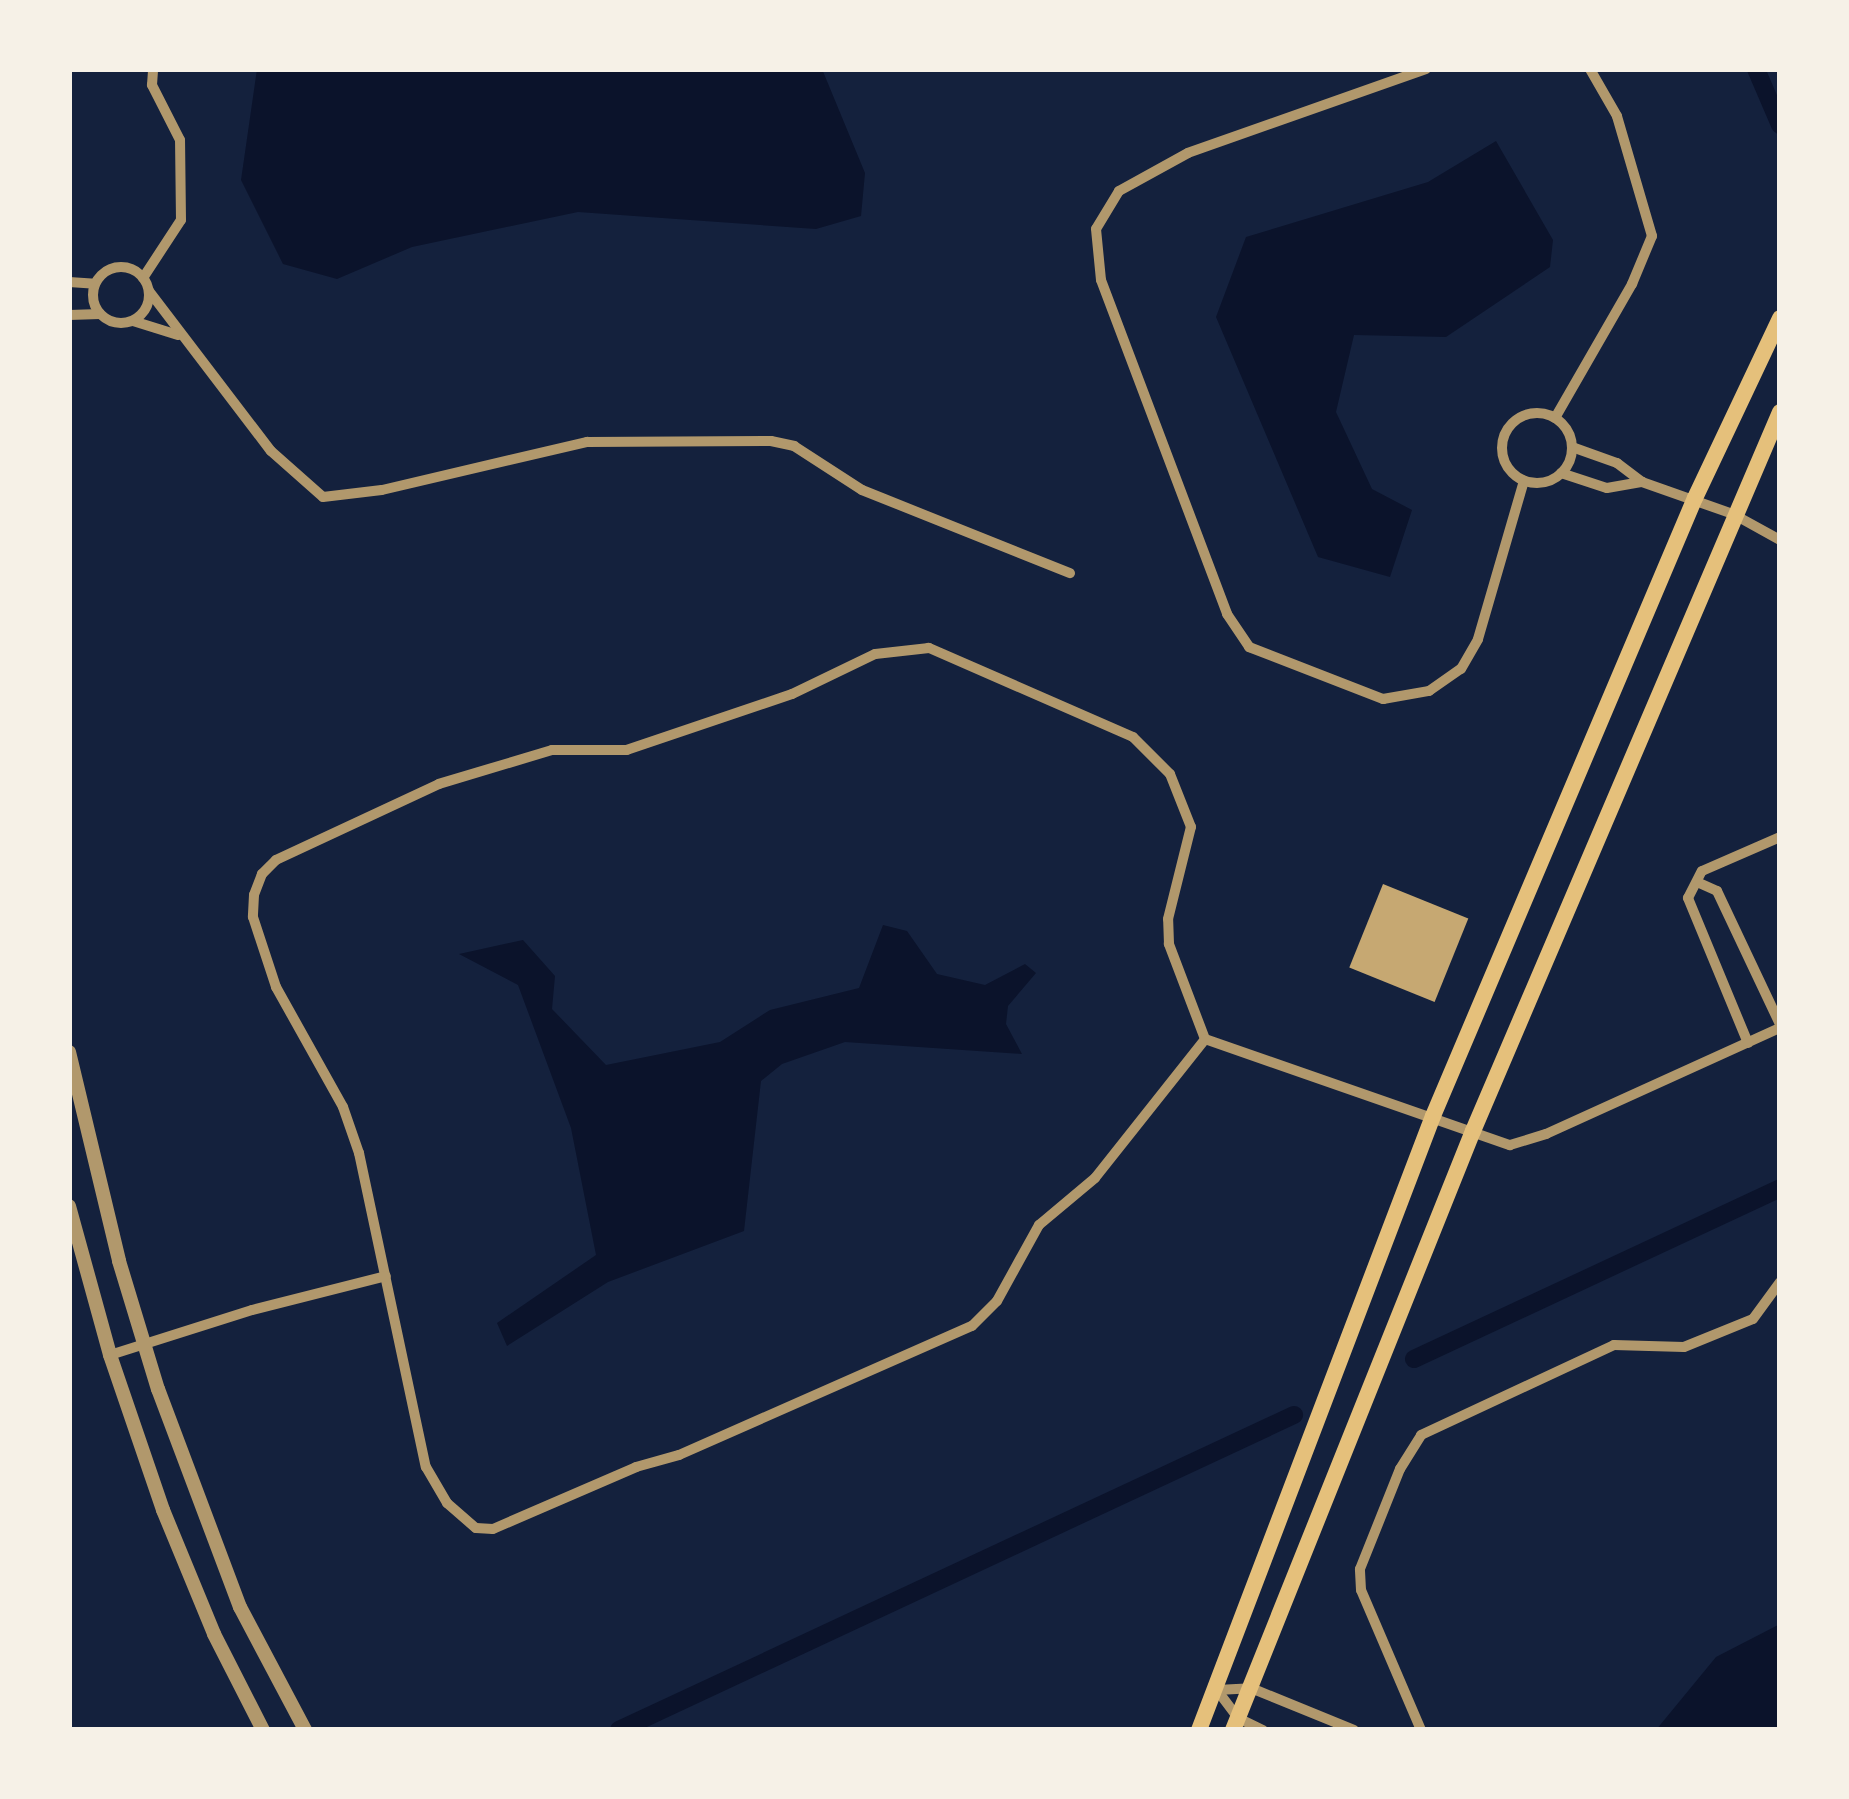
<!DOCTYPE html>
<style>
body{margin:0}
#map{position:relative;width:1849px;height:1799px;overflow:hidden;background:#14213d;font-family:"Source Sans 3",sans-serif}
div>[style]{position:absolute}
.water>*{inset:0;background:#0b132b}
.canal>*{height:18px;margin:-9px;padding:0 9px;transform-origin:9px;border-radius:9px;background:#0b132b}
.building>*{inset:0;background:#c6a872;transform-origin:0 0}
.minor>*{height:10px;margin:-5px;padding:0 5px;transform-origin:5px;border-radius:5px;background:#b1986c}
.minor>.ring{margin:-5px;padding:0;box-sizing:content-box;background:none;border:10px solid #b1986c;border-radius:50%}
.tertiary>*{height:14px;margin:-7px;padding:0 7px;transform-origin:7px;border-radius:7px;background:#b1986c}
.secondary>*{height:16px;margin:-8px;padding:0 8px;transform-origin:8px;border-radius:8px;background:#e5c07b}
span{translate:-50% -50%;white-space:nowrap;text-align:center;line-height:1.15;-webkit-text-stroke:10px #f6f1e7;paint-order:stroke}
.frame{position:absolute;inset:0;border:72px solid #f6f1e7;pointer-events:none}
</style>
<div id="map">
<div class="water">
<i style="clip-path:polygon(257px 69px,822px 69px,865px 173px,861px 216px,816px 229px,578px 212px,412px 247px,337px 279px,283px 264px,241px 180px)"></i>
<i style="clip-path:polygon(1496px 141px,1553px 240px,1550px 267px,1446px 337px,1354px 335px,1336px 412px,1372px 489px,1412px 510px,1390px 577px,1318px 557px,1216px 317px,1246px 237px,1428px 182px)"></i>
<i style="clip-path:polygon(883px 925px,907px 931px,937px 974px,985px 985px,1025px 964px,1036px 973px,1008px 1006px,1006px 1024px,1022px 1054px,845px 1042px,782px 1064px,761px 1081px,744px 1231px,608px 1282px,507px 1346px,497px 1323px,596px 1255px,571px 1128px,518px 985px,459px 954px,523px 940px,555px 976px,552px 1009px,606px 1065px,720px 1042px,770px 1010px,859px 988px)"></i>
<i style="clip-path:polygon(1780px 1624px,1780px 1730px,1656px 1730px,1716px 1657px)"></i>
</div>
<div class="canal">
<i style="left:1756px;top:69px;width:61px;rotate:66.8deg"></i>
<i style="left:1414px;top:1359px;width:404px;rotate:-25deg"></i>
<i style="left:619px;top:1730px;width:745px;rotate:-25.02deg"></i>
</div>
<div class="building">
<i style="left:1383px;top:884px;width:92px;height:90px;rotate:22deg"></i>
</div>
<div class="minor">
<i style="left:1426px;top:69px;width:252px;rotate:160.6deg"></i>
<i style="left:1188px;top:153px;width:79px;rotate:151.2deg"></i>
<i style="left:1119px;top:191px;width:44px;rotate:121.2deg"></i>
<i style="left:1096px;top:229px;width:51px;rotate:84.4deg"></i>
<i style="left:1101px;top:280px;width:357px;rotate:69.3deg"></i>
<i style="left:1227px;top:614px;width:40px;rotate:56deg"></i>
<i style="left:1249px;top:647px;width:144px;rotate:21.2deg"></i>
<i style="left:1383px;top:699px;width:47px;rotate:-9.9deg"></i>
<i style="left:1429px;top:691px;width:39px;rotate:-35deg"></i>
<i style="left:1461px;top:669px;width:34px;rotate:-60deg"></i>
<i style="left:1478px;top:639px;width:165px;rotate:-73.8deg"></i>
<i class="ring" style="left:93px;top:267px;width:46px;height:46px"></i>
<i style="left:143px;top:278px;width:69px;rotate:-56.8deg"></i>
<i style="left:181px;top:220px;width:80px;rotate:-90.7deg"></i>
<i style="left:180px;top:140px;width:62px;rotate:-117deg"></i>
<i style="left:152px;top:85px;width:16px;rotate:-86deg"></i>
<i style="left:69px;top:282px;width:26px;rotate:4deg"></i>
<i style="left:149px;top:291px;width:201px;rotate:52.7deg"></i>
<i style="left:271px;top:451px;width:69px;rotate:41.5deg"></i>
<i style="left:323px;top:497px;width:59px;rotate:-6.8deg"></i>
<i style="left:382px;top:490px;width:211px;rotate:-13.2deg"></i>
<i style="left:587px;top:442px;width:184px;rotate:-0.3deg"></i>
<i style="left:771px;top:441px;width:24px;rotate:12deg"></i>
<i style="left:794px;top:446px;width:81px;rotate:32.9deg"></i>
<i style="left:862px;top:490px;width:224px;rotate:21.8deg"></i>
<i style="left:69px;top:315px;width:31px;rotate:-2deg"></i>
<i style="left:133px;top:321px;width:47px;rotate:17.3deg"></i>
<i class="ring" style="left:1502px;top:413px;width:60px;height:60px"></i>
<i style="left:1555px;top:418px;width:155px;rotate:-60.1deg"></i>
<i style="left:1632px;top:284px;width:52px;rotate:-67.4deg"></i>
<i style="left:1652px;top:236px;width:125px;rotate:-106.3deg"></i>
<i style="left:1617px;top:116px;width:54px;rotate:-119.9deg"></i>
<i style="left:1572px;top:447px;width:48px;rotate:19.6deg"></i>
<i style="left:1617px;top:463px;width:31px;rotate:37deg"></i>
<i style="left:1642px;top:482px;width:96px;rotate:19.4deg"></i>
<i style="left:1733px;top:514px;width:54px;rotate:29deg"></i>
<i style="left:1561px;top:473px;width:48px;rotate:18.1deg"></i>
<i style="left:1607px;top:488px;width:36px;rotate:-10deg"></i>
<i style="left:1697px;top:882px;width:22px;rotate:24deg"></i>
<i style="left:1717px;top:891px;width:147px;rotate:64.7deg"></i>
<i style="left:1205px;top:1039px;width:102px;rotate:-110.8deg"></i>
<i style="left:1169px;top:944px;width:25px;rotate:-92deg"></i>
<i style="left:1168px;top:919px;width:95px;rotate:-76deg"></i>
<i style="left:1191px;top:827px;width:57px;rotate:-111.6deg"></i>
<i style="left:1170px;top:774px;width:52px;rotate:-135deg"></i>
<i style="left:1133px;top:737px;width:223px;rotate:-156.4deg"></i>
<i style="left:929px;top:648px;width:54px;rotate:173.7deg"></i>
<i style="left:875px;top:654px;width:92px;rotate:154.3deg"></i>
<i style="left:792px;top:694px;width:174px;rotate:161.3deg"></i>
<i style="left:627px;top:750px;width:75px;rotate:180deg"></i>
<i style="left:552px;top:750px;width:118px;rotate:163.3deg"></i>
<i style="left:439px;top:784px;width:180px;rotate:155deg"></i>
<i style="left:276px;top:860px;width:20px;rotate:135deg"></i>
<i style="left:262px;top:874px;width:22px;rotate:111deg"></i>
<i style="left:254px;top:895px;width:22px;rotate:93deg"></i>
<i style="left:253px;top:917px;width:74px;rotate:71.8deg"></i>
<i style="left:276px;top:987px;width:137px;rotate:60.8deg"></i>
<i style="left:343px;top:1107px;width:49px;rotate:70.8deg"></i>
<i style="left:359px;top:1153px;width:321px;rotate:78deg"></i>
<i style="left:426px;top:1467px;width:42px;rotate:59.7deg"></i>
<i style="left:447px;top:1503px;width:38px;rotate:41deg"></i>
<i style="left:476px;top:1528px;width:17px;rotate:3deg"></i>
<i style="left:493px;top:1529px;width:156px;rotate:-23.4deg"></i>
<i style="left:636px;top:1467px;width:45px;rotate:-15.6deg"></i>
<i style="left:679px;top:1455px;width:320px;rotate:-23.8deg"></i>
<i style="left:972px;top:1326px;width:35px;rotate:-45deg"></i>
<i style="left:997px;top:1301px;width:87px;rotate:-61.1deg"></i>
<i style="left:1039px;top:1225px;width:73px;rotate:-40deg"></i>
<i style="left:1095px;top:1178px;width:177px;rotate:-51.6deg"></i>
<i style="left:1205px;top:1039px;width:323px;rotate:19.2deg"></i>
<i style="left:1510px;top:1145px;width:38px;rotate:-17deg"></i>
<i style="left:1546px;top:1134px;width:257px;rotate:-24.4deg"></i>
<i style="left:1748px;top:1043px;width:157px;rotate:-112.5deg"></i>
<i style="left:1688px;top:898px;width:30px;rotate:-63deg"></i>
<i style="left:1702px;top:871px;width:85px;rotate:-23.6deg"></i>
<i style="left:110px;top:1355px;width:149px;rotate:-17.6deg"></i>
<i style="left:252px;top:1310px;width:138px;rotate:-14.2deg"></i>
<i style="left:1217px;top:1690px;width:34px;rotate:-3deg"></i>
<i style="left:1251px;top:1688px;width:111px;rotate:22.2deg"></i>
<i style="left:1217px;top:1690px;width:35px;rotate:53deg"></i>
<i style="left:1238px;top:1718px;width:28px;rotate:26deg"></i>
<i style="left:1421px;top:1730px;width:152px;rotate:-113.2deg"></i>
<i style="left:1361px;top:1590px;width:21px;rotate:-93deg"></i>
<i style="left:1360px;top:1569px;width:108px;rotate:-68.2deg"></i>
<i style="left:1400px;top:1469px;width:40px;rotate:-58deg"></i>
<i style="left:1421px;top:1435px;width:213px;rotate:-25deg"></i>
<i style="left:1614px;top:1345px;width:70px;rotate:1.6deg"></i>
<i style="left:1684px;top:1347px;width:74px;rotate:-22.1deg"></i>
<i style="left:1753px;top:1319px;width:46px;rotate:-53.9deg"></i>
</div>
<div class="tertiary">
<i style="left:69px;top:1052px;width:215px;rotate:76.5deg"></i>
<i style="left:119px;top:1261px;width:134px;rotate:73.1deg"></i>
<i style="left:158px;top:1389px;width:233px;rotate:69.4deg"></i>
<i style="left:240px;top:1607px;width:139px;rotate:62.1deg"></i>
<i style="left:69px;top:1206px;width:155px;rotate:74.6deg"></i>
<i style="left:110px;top:1355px;width:164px;rotate:71.1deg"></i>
<i style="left:163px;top:1510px;width:134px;rotate:67.6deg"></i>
<i style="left:214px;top:1634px;width:108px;rotate:63deg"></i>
</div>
<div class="secondary">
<i style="left:1199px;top:1730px;width:657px;rotate:-69.14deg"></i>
<i style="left:1433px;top:1116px;width:671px;rotate:-67.03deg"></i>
<i style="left:1695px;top:498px;width:199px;rotate:-64.7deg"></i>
<i style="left:1233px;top:1730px;width:645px;rotate:-68.17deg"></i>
<i style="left:1473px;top:1131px;width:782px;rotate:-66.88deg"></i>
</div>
<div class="frame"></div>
</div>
